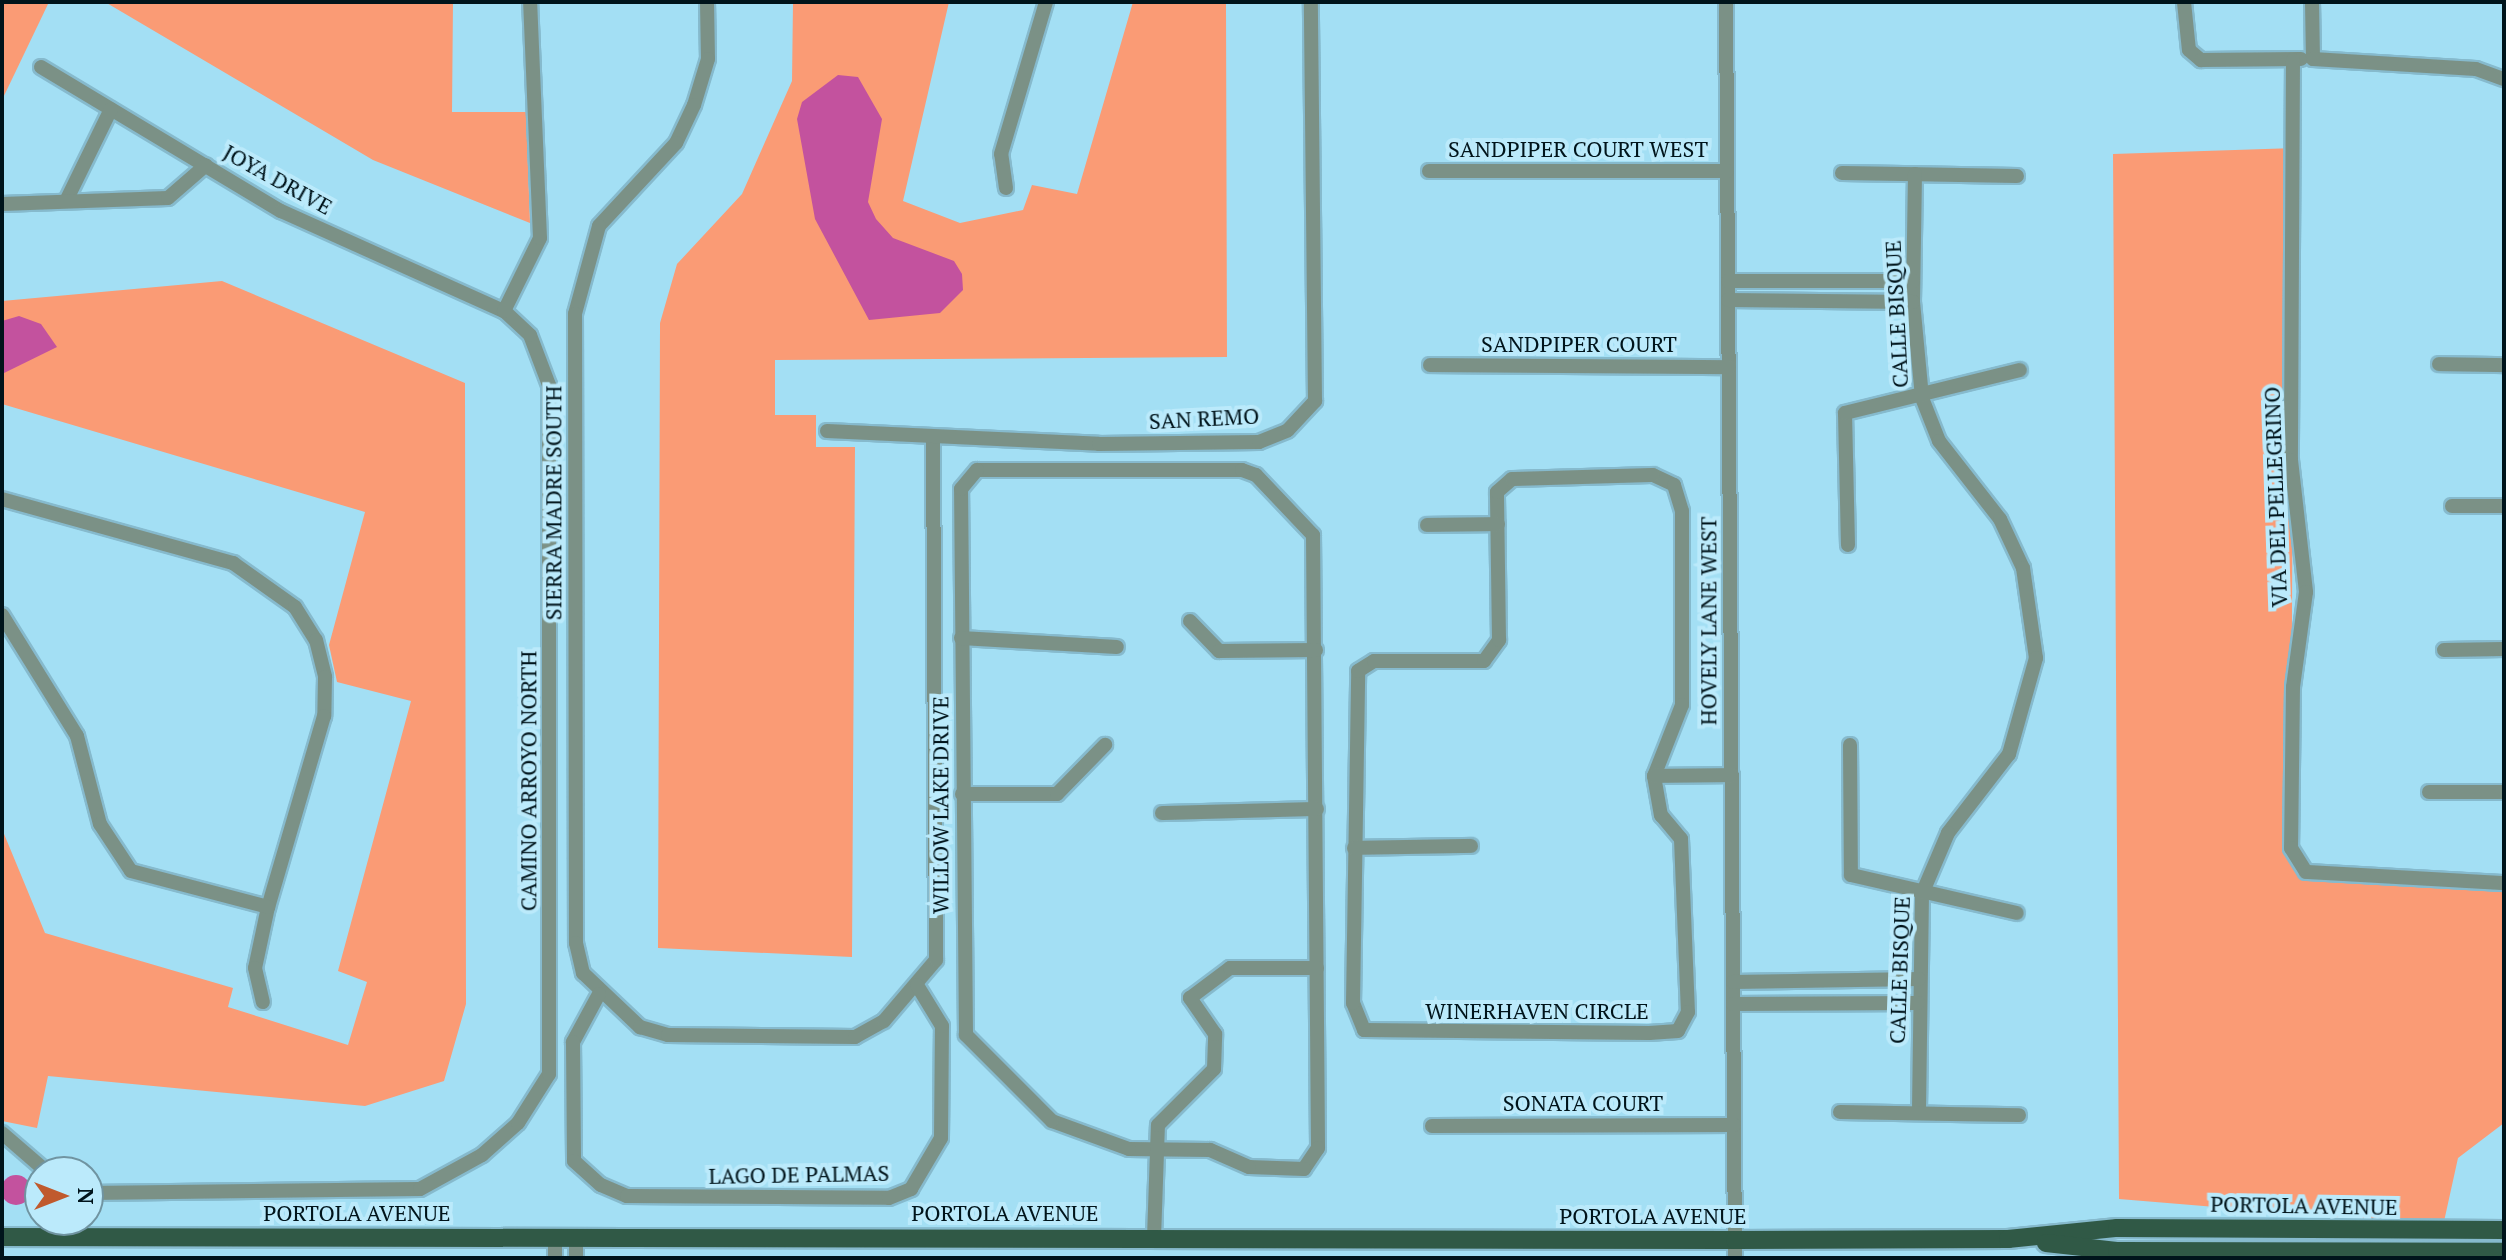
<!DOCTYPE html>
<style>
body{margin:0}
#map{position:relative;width:2506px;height:1260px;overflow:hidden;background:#a3dff4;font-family:"PT Serif",serif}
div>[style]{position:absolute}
.green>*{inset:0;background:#fa9b75}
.water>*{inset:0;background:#c3529e}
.round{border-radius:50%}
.roads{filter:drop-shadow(2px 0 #86bacd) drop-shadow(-2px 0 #86bacd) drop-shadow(0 2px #86bacd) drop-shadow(0 -2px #86bacd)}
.minor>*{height:14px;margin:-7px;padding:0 7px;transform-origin:7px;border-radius:7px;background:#7b9186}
.major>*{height:18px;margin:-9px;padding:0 9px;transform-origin:9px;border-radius:9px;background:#305946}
span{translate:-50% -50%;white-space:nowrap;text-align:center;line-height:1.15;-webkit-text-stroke:8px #bbeafb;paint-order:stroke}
.street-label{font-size:22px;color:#00141b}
.frame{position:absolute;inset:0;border:4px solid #00141b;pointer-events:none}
.north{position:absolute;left:24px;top:1156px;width:80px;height:80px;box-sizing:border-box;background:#bbeafb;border:2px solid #7094a1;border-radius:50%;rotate:90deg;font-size:22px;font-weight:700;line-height:32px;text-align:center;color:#00141b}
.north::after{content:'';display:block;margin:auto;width:28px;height:36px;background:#c05a2d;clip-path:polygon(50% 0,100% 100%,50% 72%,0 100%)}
</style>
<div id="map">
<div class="green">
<i style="clip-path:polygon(2px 2px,49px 2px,2px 100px)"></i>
<i style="clip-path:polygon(105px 2px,453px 2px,452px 112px,526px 112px,530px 223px,373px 160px)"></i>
<i style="clip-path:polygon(793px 2px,949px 2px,903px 201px,960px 223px,1023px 210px,1032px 185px,1077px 194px,1133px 2px,1226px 2px,1227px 357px,775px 360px,775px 415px,816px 415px,816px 447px,855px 447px,852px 957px,658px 948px,660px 323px,677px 264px,742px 194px,792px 81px)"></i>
<i style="clip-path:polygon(2294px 148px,2291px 848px,2306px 872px,2504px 877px,2504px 1123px,2458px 1158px,2443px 1226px,2119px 1199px,2113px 154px)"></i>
<i style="clip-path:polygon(222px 281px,465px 383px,466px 1004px,444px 1081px,365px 1106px,48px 1076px,37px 1128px,2px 1121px,2px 829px,45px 933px,233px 988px,228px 1007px,348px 1045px,367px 982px,338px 971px,411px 701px,337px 682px,329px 645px,365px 512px,2px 404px,2px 301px)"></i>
</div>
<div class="water">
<i style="clip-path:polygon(838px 75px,858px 77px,882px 119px,868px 202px,876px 219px,893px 238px,954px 261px,962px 274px,963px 290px,940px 313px,869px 320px,815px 219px,797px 119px,802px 102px)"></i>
<i style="clip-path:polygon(19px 316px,41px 324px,57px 347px,2px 374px,2px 321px)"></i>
<i class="round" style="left:1px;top:1175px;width:30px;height:30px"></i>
</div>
<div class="roads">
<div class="minor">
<i style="left:707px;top:2px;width:57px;rotate:89deg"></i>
<i style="left:708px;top:59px;width:48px;rotate:106.9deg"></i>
<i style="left:694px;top:105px;width:42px;rotate:115.3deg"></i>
<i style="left:676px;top:143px;width:113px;rotate:132.9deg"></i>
<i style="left:599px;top:226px;width:91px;rotate:105.3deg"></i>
<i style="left:575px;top:314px;width:629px;rotate:89.91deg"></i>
<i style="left:576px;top:943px;width:31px;rotate:77deg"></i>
<i style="left:583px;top:973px;width:79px;rotate:43.5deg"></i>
<i style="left:640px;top:1027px;width:29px;rotate:16deg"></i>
<i style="left:668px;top:1035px;width:187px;rotate:0.6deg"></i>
<i style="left:855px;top:1037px;width:33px;rotate:-29deg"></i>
<i style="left:884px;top:1021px;width:80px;rotate:-49.6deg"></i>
<i style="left:936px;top:960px;width:520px;rotate:-90.33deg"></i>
<i style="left:1726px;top:2px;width:1256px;rotate:89.59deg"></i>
<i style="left:2184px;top:2px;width:48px;rotate:84.1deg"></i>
<i style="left:2189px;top:50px;width:16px;rotate:40deg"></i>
<i style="left:2201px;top:60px;width:100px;rotate:-0.6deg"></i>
<i style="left:2312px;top:2px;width:57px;rotate:89deg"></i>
<i style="left:2313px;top:59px;width:163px;rotate:3.5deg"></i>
<i style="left:2476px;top:69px;width:30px;rotate:20deg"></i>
<i style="left:2293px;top:60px;width:400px;rotate:90.3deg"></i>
<i style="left:2291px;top:460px;width:133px;rotate:83.5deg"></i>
<i style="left:2306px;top:592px;width:96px;rotate:97.8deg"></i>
<i style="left:2293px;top:687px;width:161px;rotate:90.7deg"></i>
<i style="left:2291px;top:848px;width:28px;rotate:58deg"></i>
<i style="left:2306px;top:872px;width:198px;rotate:3.2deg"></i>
<i style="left:41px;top:67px;width:280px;rotate:31deg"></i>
<i style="left:281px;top:211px;width:244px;rotate:24.2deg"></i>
<i style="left:1429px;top:171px;width:298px"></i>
<i style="left:1842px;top:173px;width:175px;rotate:1deg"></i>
<i style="left:1915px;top:174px;width:128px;rotate:90.9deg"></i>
<i style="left:1913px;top:302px;width:96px;rotate:84.6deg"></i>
<i style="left:1922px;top:398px;width:46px;rotate:68.4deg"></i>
<i style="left:1939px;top:441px;width:99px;rotate:52deg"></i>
<i style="left:2000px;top:519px;width:54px;rotate:64.9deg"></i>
<i style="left:2023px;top:568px;width:91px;rotate:81.8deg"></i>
<i style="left:2036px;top:658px;width:100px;rotate:105.7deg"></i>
<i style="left:2009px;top:754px;width:100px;rotate:127.7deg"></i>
<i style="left:1948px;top:833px;width:66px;rotate:113.1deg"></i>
<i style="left:1922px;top:894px;width:216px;rotate:90.8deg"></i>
<i style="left:1006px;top:188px;width:34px;rotate:-98deg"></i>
<i style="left:1001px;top:154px;width:159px;rotate:-73.5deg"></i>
<i style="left:67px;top:199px;width:100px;rotate:-63.9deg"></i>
<i style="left:2px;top:204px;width:166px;rotate:-2.1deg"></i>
<i style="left:168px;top:198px;width:50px;rotate:-41deg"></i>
<i style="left:1728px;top:281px;width:185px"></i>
<i style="left:1728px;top:300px;width:185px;rotate:0.6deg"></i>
<i style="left:2439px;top:364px;width:65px;rotate:0.9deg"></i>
<i style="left:1430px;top:365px;width:299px;rotate:0.4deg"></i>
<i style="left:827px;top:431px;width:272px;rotate:2.7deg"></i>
<i style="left:1099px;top:444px;width:160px;rotate:-0.7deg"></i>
<i style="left:1259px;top:442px;width:31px;rotate:-22deg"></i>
<i style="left:1288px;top:430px;width:40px;rotate:-47deg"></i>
<i style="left:1315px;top:401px;width:399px;rotate:-90.6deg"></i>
<i style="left:977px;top:470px;width:265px"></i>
<i style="left:1242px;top:470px;width:15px;rotate:20deg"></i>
<i style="left:1256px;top:475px;width:83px;rotate:46.5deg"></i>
<i style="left:1313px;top:535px;width:613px;rotate:89.53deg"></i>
<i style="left:1318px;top:1148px;width:25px;rotate:124deg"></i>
<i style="left:1304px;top:1169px;width:55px;rotate:-177.9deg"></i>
<i style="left:1249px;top:1167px;width:43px;rotate:-156.4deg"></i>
<i style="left:1210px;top:1150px;width:81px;rotate:-179.3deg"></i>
<i style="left:1129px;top:1149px;width:82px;rotate:-160deg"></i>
<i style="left:1052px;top:1121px;width:122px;rotate:-135deg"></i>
<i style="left:966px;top:1035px;width:546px;rotate:-90.52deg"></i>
<i style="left:961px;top:489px;width:25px;rotate:-50deg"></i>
<i style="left:1653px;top:475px;width:23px;rotate:25deg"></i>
<i style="left:1674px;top:485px;width:27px;rotate:73deg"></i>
<i style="left:1682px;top:511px;width:194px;rotate:90deg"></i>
<i style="left:1682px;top:705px;width:76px;rotate:111.5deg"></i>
<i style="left:1654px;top:776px;width:40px;rotate:80deg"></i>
<i style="left:1661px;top:815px;width:31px;rotate:50deg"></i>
<i style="left:1681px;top:839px;width:173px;rotate:87.7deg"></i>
<i style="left:1688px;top:1012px;width:21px;rotate:118deg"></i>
<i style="left:1678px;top:1031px;width:29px;rotate:176deg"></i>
<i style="left:1649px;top:1033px;width:285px;rotate:-179.4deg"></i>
<i style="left:1364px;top:1030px;width:29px;rotate:-112deg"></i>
<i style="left:1353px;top:1003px;width:332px;rotate:-89.1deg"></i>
<i style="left:1358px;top:671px;width:19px;rotate:-32deg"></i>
<i style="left:1374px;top:661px;width:110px"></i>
<i style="left:1484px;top:661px;width:26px;rotate:-54deg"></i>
<i style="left:1499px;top:640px;width:148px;rotate:-90.8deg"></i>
<i style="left:1497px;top:492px;width:20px;rotate:-41deg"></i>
<i style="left:1512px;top:479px;width:141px;rotate:-1.6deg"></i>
<i style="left:2px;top:499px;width:240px;rotate:15.5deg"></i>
<i style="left:233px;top:563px;width:76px;rotate:35.4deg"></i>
<i style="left:295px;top:607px;width:39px;rotate:58deg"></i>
<i style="left:316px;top:640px;width:38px;rotate:76deg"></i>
<i style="left:325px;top:677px;width:39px;rotate:91deg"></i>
<i style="left:324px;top:716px;width:199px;rotate:106.3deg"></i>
<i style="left:268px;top:907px;width:62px;rotate:102deg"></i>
<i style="left:255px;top:968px;width:35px;rotate:77deg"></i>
<i style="left:2452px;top:506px;width:52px"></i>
<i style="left:1427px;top:525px;width:71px;rotate:-0.8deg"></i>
<i style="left:1848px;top:545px;width:132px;rotate:-91.3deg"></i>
<i style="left:1845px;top:413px;width:180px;rotate:-13.8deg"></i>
<i style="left:2px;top:615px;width:142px;rotate:58.2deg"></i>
<i style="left:77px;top:736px;width:91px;rotate:75.4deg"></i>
<i style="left:100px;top:824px;width:56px;rotate:56.6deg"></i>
<i style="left:131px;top:871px;width:142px;rotate:14.7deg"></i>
<i style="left:1190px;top:621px;width:42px;rotate:46deg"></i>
<i style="left:1219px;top:651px;width:97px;rotate:-0.6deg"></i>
<i style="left:961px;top:638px;width:156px;rotate:3.3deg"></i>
<i style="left:2444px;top:650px;width:60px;rotate:-1deg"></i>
<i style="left:1850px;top:745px;width:130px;rotate:89.6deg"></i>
<i style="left:1851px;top:875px;width:170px;rotate:12.9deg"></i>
<i style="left:1654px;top:776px;width:78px;rotate:-0.7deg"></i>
<i style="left:2429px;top:792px;width:75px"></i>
<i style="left:962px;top:794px;width:95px"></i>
<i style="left:1057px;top:794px;width:69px;rotate:-45.6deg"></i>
<i style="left:1162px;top:813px;width:155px;rotate:-1.5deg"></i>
<i style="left:1354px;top:848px;width:117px;rotate:-1deg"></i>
<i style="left:1733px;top:982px;width:186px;rotate:-0.9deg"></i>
<i style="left:599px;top:994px;width:55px;rotate:118.4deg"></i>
<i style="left:573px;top:1042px;width:119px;rotate:89.5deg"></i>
<i style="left:574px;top:1161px;width:36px;rotate:42deg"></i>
<i style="left:601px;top:1185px;width:28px;rotate:23deg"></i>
<i style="left:627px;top:1196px;width:262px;rotate:0.4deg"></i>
<i style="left:889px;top:1198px;width:24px;rotate:-22deg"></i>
<i style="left:911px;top:1189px;width:59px;rotate:-59.5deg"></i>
<i style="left:941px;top:1138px;width:112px;rotate:-89.5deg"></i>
<i style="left:942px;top:1026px;width:48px;rotate:-121.4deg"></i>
<i style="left:1733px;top:1004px;width:185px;rotate:-0.3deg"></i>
<i style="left:1840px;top:1112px;width:179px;rotate:1deg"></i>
<i style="left:1432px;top:1126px;width:302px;rotate:-0.2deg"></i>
<i style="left:2px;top:1133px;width:60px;rotate:40.9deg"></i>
<i style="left:88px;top:1193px;width:332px;rotate:-0.7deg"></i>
<i style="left:420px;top:1189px;width:71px;rotate:-28.7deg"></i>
<i style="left:482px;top:1155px;width:48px;rotate:-41.6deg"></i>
<i style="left:518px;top:1123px;width:58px;rotate:-57.7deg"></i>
<i style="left:549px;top:1074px;width:689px;rotate:-90deg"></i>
<i style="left:549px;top:385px;width:53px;rotate:-110.8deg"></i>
<i style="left:530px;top:335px;width:35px;rotate:-137deg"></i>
<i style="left:504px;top:311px;width:81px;rotate:-63.7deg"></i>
<i style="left:540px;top:238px;width:236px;rotate:-92.4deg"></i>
<i style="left:555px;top:1237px;width:21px;rotate:90deg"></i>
<i style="left:576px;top:1237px;width:21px;rotate:90deg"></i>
<i style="left:1154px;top:1238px;width:113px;rotate:-88deg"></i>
<i style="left:1158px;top:1125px;width:79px;rotate:-45deg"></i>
<i style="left:1214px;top:1069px;width:35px;rotate:-88deg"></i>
<i style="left:1215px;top:1034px;width:44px;rotate:-124.8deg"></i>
<i style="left:1190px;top:998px;width:50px;rotate:-36.9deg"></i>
<i style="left:1230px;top:968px;width:87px"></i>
</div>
<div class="major">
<i style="left:2px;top:1237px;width:1733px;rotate:0.1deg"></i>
<i style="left:1735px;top:1240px;width:273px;rotate:-0.2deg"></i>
<i style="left:2008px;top:1239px;width:110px;rotate:-5.8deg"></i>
<i style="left:2117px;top:1228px;width:387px;rotate:0.3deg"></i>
<i style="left:2046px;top:1243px;width:71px;rotate:6.4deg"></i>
<i style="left:2117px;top:1251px;width:387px;rotate:0.1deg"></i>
</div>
</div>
<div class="street-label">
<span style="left:1578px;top:149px">SANDPIPER COURT WEST</span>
<span style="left:278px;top:179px;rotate:29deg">JOYA DRIVE</span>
<span style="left:1896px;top:314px;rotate:-93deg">CALLE BISQUE</span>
<span style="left:1579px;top:344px">SANDPIPER COURT</span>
<span style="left:1204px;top:418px;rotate:-3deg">SAN REMO</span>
<span style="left:2275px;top:497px;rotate:-92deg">VIA DEL PELLEGRINO</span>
<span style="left:553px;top:503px;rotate:-90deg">SIERRA MADRE SOUTH</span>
<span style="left:1708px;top:621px;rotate:-90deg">HOVELY LANE WEST</span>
<span style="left:528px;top:781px;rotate:-90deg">CAMINO ARROYO NORTH</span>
<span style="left:940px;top:805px;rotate:-90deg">WILLOW LAKE DRIVE</span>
<span style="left:1899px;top:970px;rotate:-88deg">CALLE BISQUE</span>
<span style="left:1537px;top:1011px">WINERHAVEN CIRCLE</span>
<span style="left:1583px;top:1103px">SONATA COURT</span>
<span style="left:799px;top:1174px;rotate:-1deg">LAGO DE PALMAS</span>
<span style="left:2304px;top:1205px;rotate:1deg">PORTOLA AVENUE</span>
<span style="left:357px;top:1213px">PORTOLA AVENUE</span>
<span style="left:1005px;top:1213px">PORTOLA AVENUE</span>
<span style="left:1653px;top:1216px">PORTOLA AVENUE</span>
</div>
<div class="frame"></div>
<div class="north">N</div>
</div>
